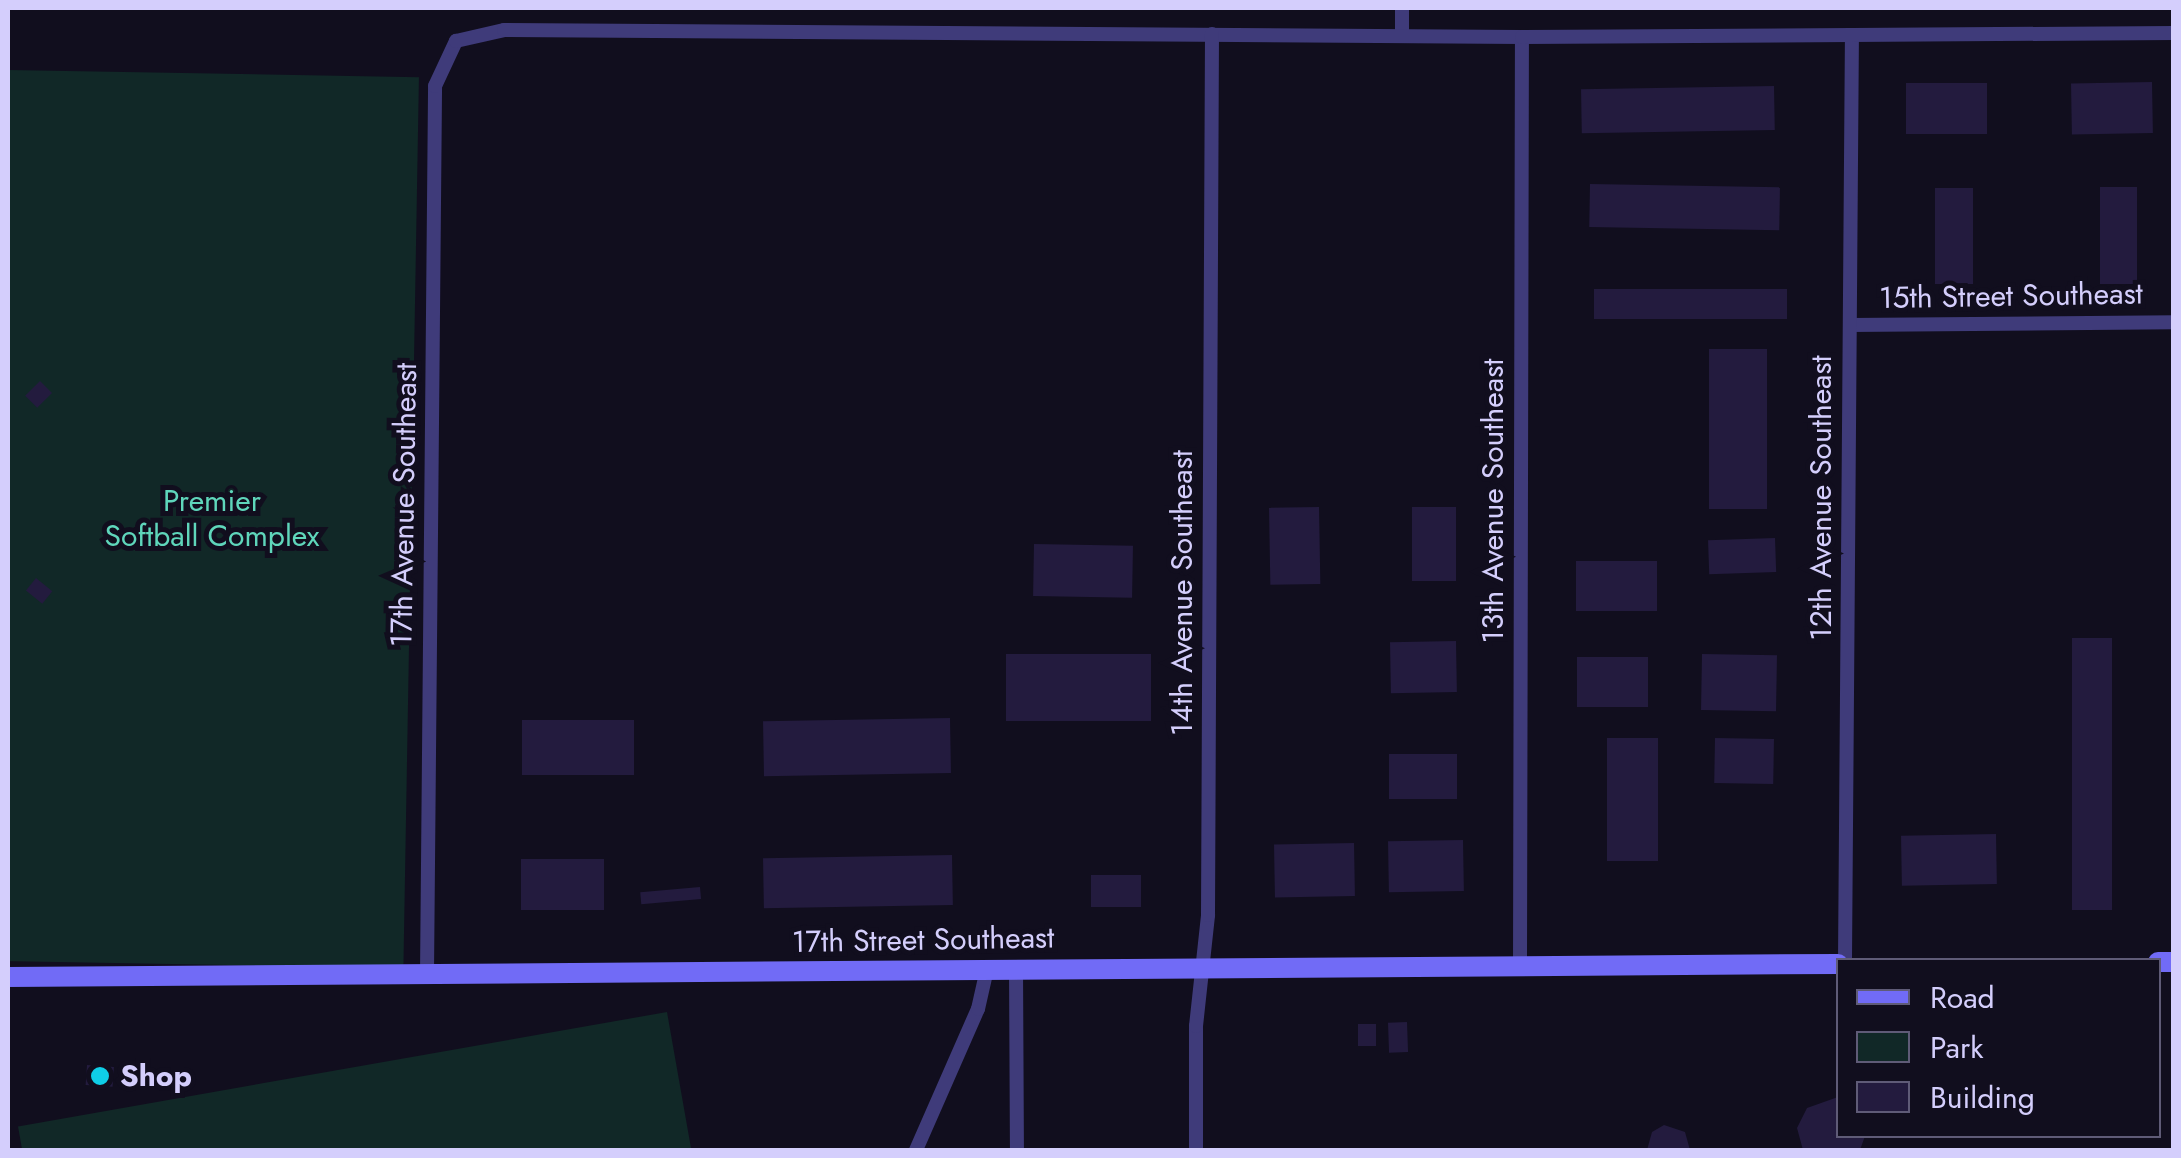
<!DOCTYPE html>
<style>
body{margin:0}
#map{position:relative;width:2181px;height:1158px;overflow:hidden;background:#110e1e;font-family:Jost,sans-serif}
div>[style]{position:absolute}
.green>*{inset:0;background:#112827;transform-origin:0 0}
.building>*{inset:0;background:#231b3e;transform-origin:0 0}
.street>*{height:14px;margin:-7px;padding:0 7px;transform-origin:7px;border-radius:7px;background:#3f3b7a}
.secondary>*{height:20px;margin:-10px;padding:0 10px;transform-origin:10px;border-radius:10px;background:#716bf6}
.dots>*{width:28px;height:28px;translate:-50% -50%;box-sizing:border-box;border:5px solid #110e1e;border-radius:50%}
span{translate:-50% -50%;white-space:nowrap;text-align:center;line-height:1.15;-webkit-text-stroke:10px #110e1e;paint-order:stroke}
.street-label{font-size:30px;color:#d4cefc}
.park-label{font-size:30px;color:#5fd6bb}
.poi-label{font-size:30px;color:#d4cefc;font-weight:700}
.left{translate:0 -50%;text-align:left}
.frame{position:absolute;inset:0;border:10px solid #d4cefc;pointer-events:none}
.legend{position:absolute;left:1836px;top:958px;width:325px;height:180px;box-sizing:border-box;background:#110e1e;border:2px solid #5f5b77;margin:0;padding:12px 18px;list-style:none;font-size:30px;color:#d4cefc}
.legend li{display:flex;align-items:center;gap:20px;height:50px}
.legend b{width:50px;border:2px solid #5f5b77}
</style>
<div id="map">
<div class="green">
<i style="left:8px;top:70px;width:411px;height:891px;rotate:1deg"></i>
<i style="left:667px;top:1012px;width:140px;height:659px;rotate:80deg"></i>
</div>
<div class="building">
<i style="left:2152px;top:82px;width:51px;height:81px;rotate:89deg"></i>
<i style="left:1906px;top:83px;width:81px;height:51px"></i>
<i style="left:1774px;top:86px;width:44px;height:193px;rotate:89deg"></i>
<i style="left:1590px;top:184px;width:190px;height:43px;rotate:1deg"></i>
<i style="left:2100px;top:187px;width:37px;height:97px"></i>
<i style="left:1935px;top:188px;width:38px;height:96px"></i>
<i style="left:1594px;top:289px;width:193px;height:30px"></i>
<i style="left:1709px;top:349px;width:58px;height:160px"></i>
<i style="left:40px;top:381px;width:17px;height:21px;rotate:45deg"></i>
<i style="left:1319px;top:507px;width:77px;height:50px;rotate:89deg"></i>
<i style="left:1412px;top:507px;width:44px;height:74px"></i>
<i style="left:1775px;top:538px;width:34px;height:67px;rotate:88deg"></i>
<i style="left:1034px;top:544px;width:99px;height:52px;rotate:1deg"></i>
<i style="left:1657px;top:561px;width:50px;height:81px;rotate:90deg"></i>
<i style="left:36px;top:578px;width:21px;height:16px;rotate:39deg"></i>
<i style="left:2072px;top:638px;width:40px;height:272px"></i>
<i style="left:1456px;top:641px;width:51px;height:66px;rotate:89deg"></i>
<i style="left:1006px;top:654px;width:145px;height:67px"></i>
<i style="left:1702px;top:654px;width:75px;height:56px;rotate:1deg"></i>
<i style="left:1577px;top:657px;width:71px;height:50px"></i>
<i style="left:950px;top:718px;width:55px;height:187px;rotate:89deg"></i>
<i style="left:634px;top:720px;width:55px;height:112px;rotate:90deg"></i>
<i style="left:1607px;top:738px;width:51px;height:123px"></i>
<i style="left:1715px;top:738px;width:59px;height:45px;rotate:1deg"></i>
<i style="left:1389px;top:754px;width:68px;height:45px"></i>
<i style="left:1996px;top:834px;width:50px;height:95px;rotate:89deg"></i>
<i style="left:1463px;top:840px;width:51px;height:75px;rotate:89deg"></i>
<i style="left:1354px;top:843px;width:53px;height:80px;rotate:89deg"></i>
<i style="left:952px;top:855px;width:50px;height:189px;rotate:89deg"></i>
<i style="left:604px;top:859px;width:51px;height:83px;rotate:90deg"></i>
<i style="left:1091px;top:875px;width:50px;height:32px"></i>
<i style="left:700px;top:887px;width:12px;height:60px;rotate:85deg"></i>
<i style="left:1407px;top:1022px;width:30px;height:19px;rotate:88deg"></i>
<i style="left:1358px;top:1024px;width:18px;height:22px"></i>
<i style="left:87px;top:1065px;width:27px;height:20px;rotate:4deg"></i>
<i style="clip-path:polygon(1838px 1097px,1838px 1136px,1865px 1136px,1860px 1150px,1803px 1150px,1797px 1128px,1807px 1108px)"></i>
<i style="clip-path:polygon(1664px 1125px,1685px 1132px,1690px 1150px,1647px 1150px,1652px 1132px)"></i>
</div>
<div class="street">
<i style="left:1402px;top:8px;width:28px;rotate:90deg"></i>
<i style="left:1850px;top:325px;width:324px;rotate:-0.5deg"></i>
<i style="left:1845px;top:960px;width:924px;rotate:-89.57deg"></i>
<i style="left:1520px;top:965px;width:928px;rotate:-89.88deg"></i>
<i style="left:1016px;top:968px;width:182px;rotate:89.7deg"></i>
<i style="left:427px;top:974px;width:888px;rotate:-89.48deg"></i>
<i style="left:435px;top:86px;width:50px;rotate:-65deg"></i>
<i style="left:456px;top:41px;width:49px;rotate:-12.9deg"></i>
<i style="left:504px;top:30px;width:1018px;rotate:0.39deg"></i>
<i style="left:1522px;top:37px;width:652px;rotate:-0.35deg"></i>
<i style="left:916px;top:1150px;width:154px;rotate:-66.3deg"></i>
<i style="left:978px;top:1009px;width:41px;rotate:-77.3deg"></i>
<i style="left:1196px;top:1150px;width:124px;rotate:-90deg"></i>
<i style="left:1196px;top:1026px;width:112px;rotate:-83.8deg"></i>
<i style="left:1208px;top:915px;width:881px;rotate:-89.74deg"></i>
</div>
<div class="secondary">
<i style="left:2158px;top:962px;width:16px"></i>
<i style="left:8px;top:977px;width:1830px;rotate:-0.41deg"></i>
</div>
<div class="dots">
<i style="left:100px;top:1076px;background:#0fcee7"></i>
</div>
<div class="street-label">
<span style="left:2011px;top:296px;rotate:-1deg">15th Street Southeast</span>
<span style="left:1821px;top:498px;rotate:-90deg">12th Avenue Southeast</span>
<span style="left:1493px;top:501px;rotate:-90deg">13th Avenue Southeast</span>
<span style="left:404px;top:505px;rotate:-89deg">17th Avenue Southeast</span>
<span style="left:1182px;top:593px;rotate:-90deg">14th Avenue Southeast</span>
<span style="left:923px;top:940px;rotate:-1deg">17th Street Southeast</span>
</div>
<div class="park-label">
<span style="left:212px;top:518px">Premier<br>Softball Complex</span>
</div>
<div class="poi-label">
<span class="left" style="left:120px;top:1076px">Shop</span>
</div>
<div class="frame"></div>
<ul class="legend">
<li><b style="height:12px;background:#716bf6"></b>Road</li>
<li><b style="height:28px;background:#112827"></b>Park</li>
<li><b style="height:28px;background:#231b3e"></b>Building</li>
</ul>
</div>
